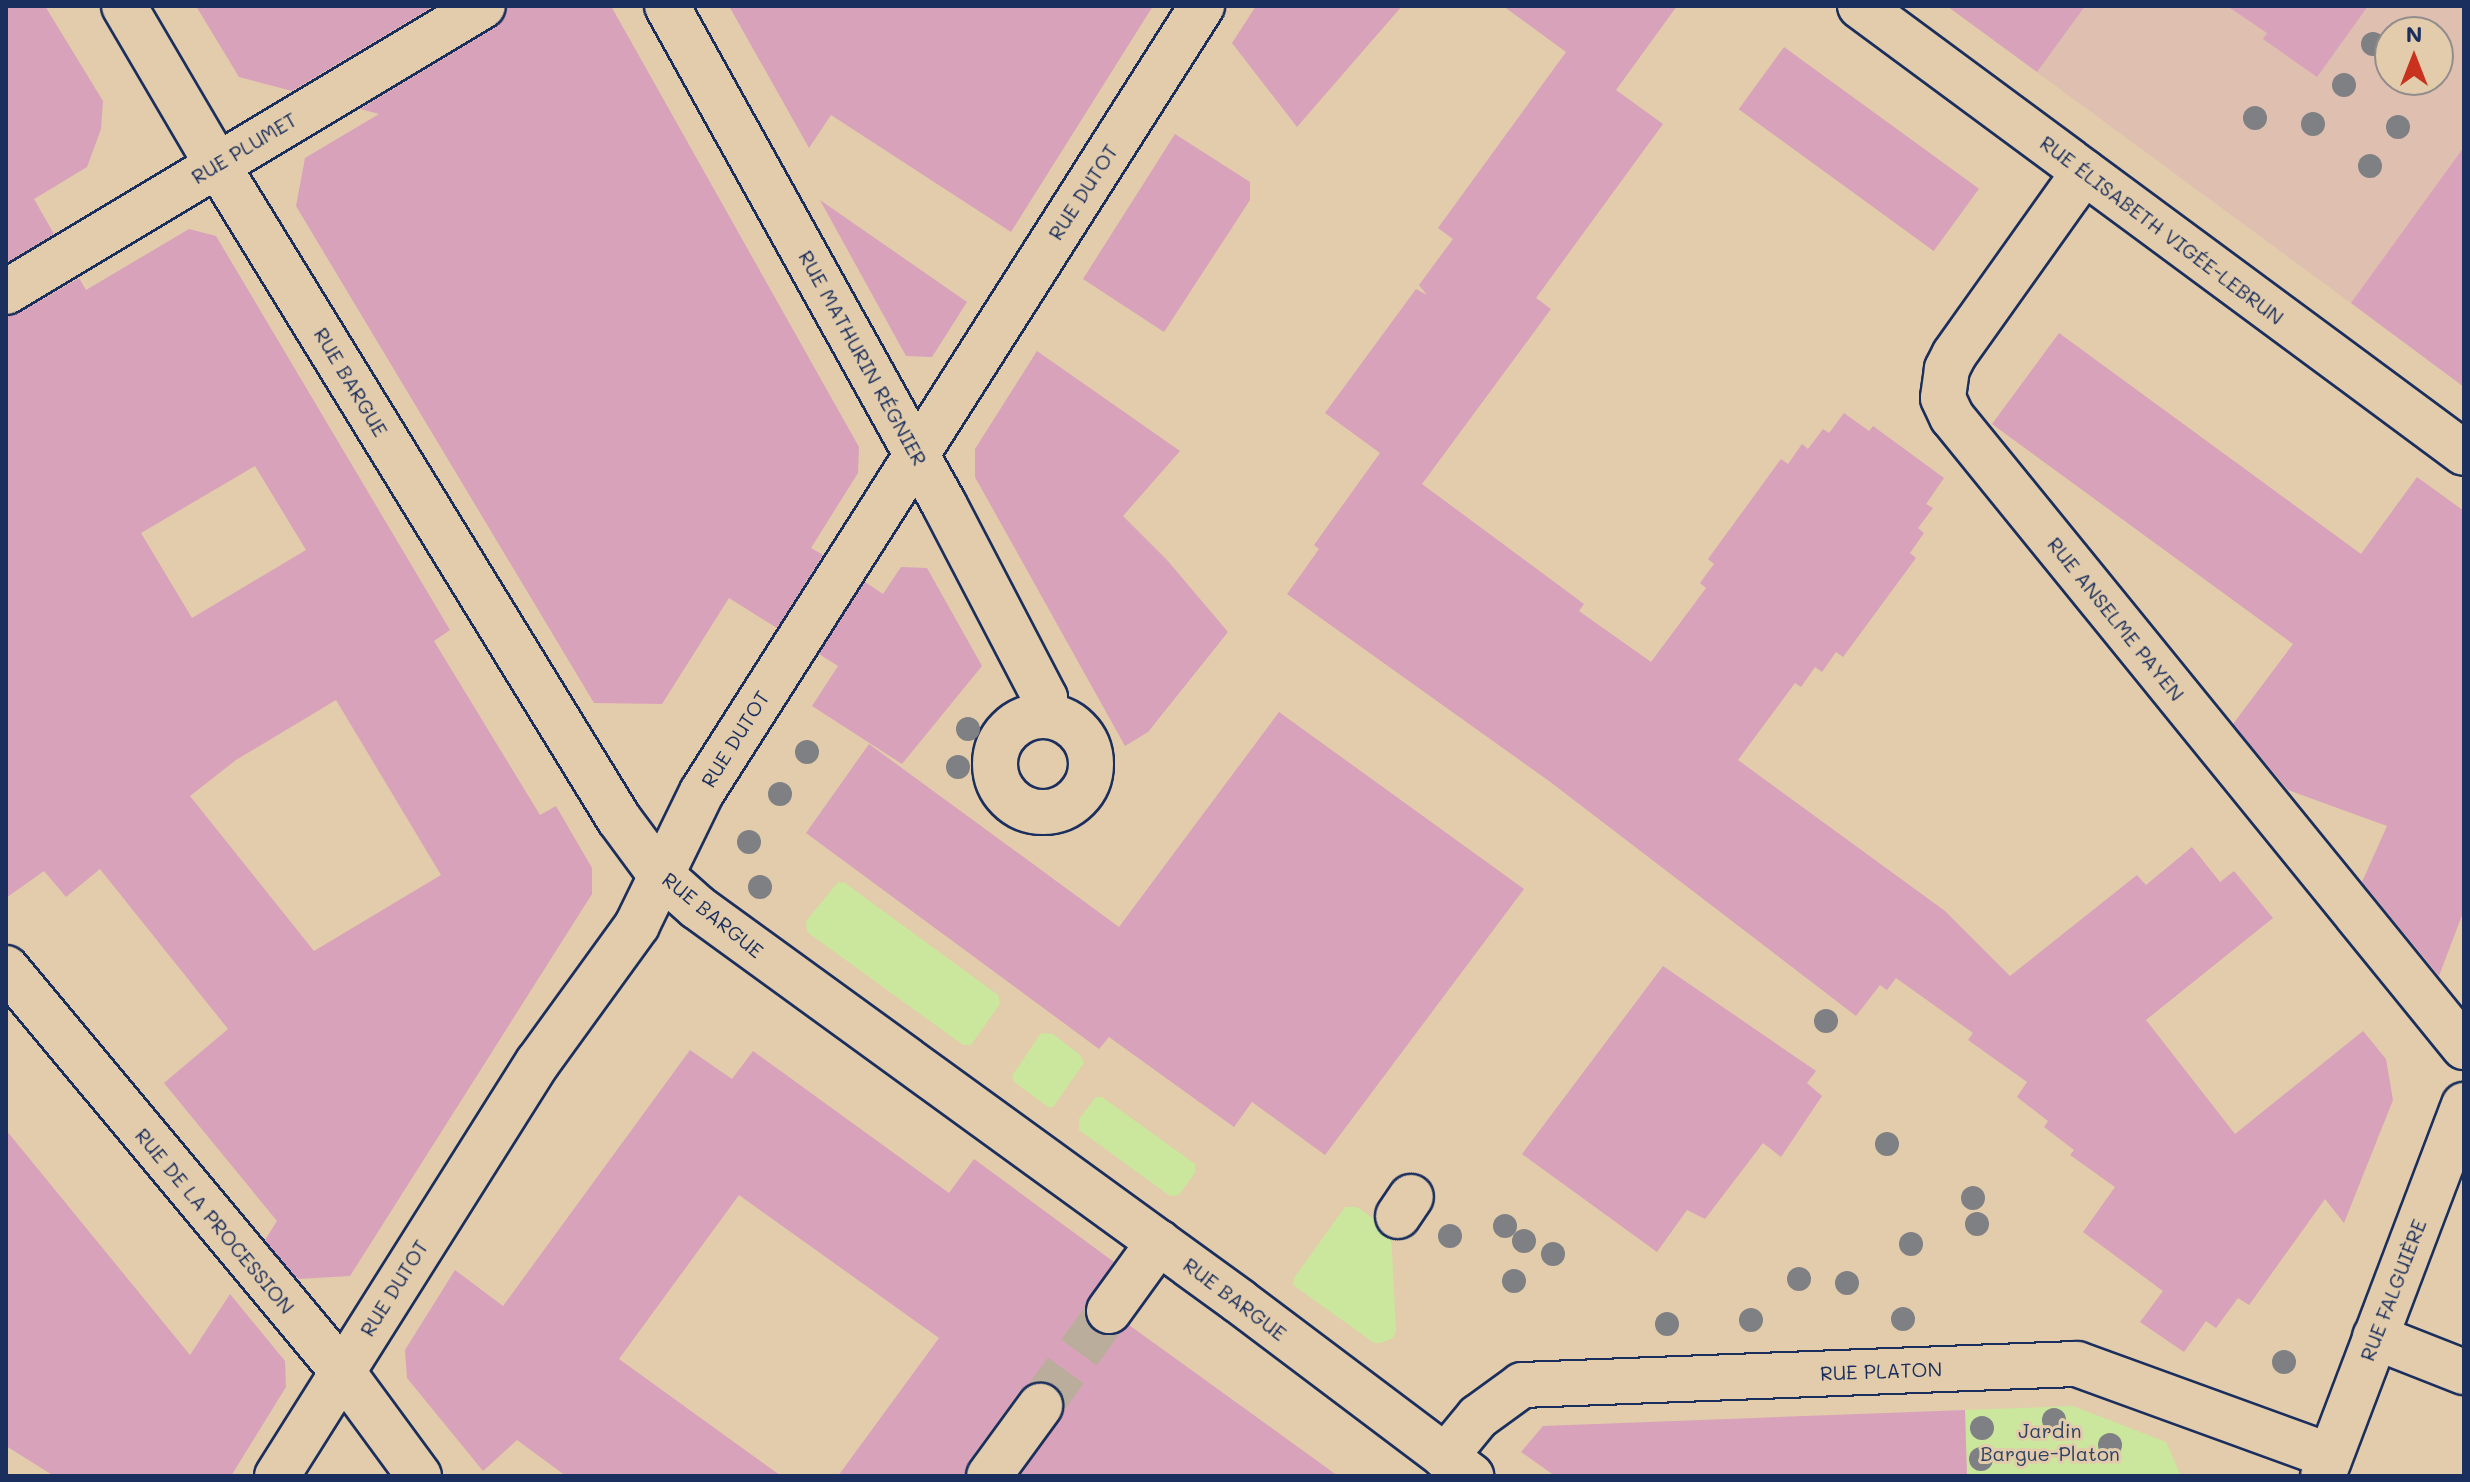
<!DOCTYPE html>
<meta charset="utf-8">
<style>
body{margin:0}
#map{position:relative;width:2470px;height:1482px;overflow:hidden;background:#e2ccab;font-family:Mali,sans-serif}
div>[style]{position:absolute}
.built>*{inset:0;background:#dfbfb0}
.green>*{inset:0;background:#cbe69d}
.building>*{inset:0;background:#d8a2ba;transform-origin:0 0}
.minor-tunnel>*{height:44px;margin-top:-22px;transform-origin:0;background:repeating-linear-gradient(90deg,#baad9c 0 44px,transparent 0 66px)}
.roads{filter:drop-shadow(2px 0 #1b2f5e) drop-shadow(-2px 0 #1b2f5e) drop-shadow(0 2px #1b2f5e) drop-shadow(0 -2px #1b2f5e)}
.minor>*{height:44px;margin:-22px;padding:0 22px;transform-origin:22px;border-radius:22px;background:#e2ccab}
.minor>.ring{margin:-22px;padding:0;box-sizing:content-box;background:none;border:44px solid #e2ccab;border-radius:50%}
.trees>*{width:24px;height:24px;margin:-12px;border-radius:50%;background:#7e8084}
span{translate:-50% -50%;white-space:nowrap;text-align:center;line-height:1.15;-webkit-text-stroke:6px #e2ccab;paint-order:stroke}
.street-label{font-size:20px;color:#1b2f5e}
.park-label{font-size:20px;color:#2d4164}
.frame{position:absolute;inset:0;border:8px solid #1b2f5e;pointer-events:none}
.north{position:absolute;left:2374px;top:16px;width:80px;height:80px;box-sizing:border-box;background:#e2ccab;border:2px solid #928d8c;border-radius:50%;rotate:0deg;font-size:22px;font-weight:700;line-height:32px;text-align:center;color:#1b2f5e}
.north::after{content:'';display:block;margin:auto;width:28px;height:36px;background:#c8321e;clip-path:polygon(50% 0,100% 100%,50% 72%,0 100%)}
</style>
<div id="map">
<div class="built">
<i style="clip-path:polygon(evenodd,1947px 6px,2464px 6px,2464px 340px,2442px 370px,1947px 6px,2390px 32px,2438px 32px,2438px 80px,2390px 80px,2390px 32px)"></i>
</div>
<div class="green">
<i style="clip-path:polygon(838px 882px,845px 883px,998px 995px,1000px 1004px,971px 1045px,963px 1045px,807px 932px,806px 921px)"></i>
<i style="clip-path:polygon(1041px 1033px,1053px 1034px,1080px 1055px,1084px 1063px,1053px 1107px,1048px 1107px,1014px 1082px,1012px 1076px)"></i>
<i style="clip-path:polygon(1096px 1097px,1102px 1097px,1195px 1164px,1195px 1173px,1179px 1195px,1170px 1196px,1079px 1130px,1079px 1119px)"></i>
<i style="clip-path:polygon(1345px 1207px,1357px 1207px,1391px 1231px,1396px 1331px,1393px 1338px,1381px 1343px,1374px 1343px,1293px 1285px,1294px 1278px)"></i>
<i style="clip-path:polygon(2073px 1406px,2166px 1442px,2181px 1476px,1967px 1476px,1965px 1410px)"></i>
</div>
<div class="building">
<i style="clip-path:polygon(6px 6px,45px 6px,103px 101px,101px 129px,87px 167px,34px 199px,54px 234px,6px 263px)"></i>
<i style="clip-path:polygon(196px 6px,434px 6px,292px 91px,239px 77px)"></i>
<i style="clip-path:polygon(508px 6px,611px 6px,859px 447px,858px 473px,811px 548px,823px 555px,777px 628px,729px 598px,662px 704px,594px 703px,296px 206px,305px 158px,379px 114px,360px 109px,496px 27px,505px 17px)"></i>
<i style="clip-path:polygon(729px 6px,1153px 6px,1011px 232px,831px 115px,809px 148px)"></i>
<i style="clip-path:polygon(1256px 6px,1402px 6px,1297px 127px,1232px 43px)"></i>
<i style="clip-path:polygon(1503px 6px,1677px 6px,1616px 90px,1663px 124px,1536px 298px,1551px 309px,1422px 484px,1584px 604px,1579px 611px,1651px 662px,1706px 588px,1700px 583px,1714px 564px,1708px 559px,1781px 459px,1788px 464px,1802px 444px,1808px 449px,1823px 429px,1829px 433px,1844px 413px,1869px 431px,1873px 426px,1944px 478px,1926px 504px,1933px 508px,1918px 528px,1924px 533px,1910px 553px,1916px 558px,1843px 657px,1836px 652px,1822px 672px,1815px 667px,1801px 687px,1795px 683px,1738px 760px,1945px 911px,2010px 976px,2137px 875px,2146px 885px,2192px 847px,2220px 882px,2234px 871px,2273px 918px,2146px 1020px,2235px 1134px,2363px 1031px,2386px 1059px,2393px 1100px,2344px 1223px,2325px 1199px,2249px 1305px,2238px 1298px,2216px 1328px,2206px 1321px,2184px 1352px,2140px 1322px,2163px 1291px,2083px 1232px,2115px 1187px,2070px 1155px,2074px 1150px,2044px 1127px,2048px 1121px,2017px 1097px,2027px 1082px,1968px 1040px,1973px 1033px,1896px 978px,1887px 990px,1880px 985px,1856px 1016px,1549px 781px,1287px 594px,1319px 549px,1314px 545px,1380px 453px,1325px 413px,1416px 289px,1427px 295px,1419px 285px,1453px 239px,1438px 228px,1566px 52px)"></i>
<i style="clip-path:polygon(1947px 6px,2085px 6px,2037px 72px)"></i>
<i style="clip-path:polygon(2227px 6px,2368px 6px,2317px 77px,2263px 39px,2267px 33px)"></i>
<i style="left:1784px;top:47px;width:241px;height:77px;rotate:36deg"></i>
<i style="clip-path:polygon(1175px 134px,1250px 182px,1250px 200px,1164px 332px,1083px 279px)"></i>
<i style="clip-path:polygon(2464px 147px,2464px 387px,2351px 303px)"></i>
<i style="clip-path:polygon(820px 200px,967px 302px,932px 357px,906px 356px)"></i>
<i style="clip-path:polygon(evenodd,189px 229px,216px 236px,450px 630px,434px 641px,540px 815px,556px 806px,592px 868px,592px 894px,350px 1276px,298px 1279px,265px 1240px,277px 1221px,164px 1083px,228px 1029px,100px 869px,66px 897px,44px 871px,6px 898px,6px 317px,19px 313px,79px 278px,86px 290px,189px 229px,255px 466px,306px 550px,192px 618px,141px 533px,255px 466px,189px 229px,336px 700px,441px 875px,314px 951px,190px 796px,236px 760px,336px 700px)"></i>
<i style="clip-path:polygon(2059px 333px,2361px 554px,2417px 477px,2464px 511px,2464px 910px,2439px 976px,2362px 882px,2387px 826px,2288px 790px,2233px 724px,2293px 644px,1992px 424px)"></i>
<i style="clip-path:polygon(1037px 351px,1180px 451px,1123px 516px,1167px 560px,1228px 632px,1148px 732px,1125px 746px,975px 477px,975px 449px)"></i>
<i style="clip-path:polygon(901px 567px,927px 568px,982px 666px,902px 764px,812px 706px,838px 666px,819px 654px,865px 582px,883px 594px)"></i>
<i style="clip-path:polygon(1279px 712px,1524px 889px,1325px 1155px,1252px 1102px,1234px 1127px,1109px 1037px,1099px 1049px,806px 833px,869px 744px,1119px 927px)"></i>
<i style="clip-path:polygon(1663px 966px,1816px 1071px,1807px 1083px,1822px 1096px,1781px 1157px,1763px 1143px,1705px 1219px,1687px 1210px,1657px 1252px,1522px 1154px)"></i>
<i style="clip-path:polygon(690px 1050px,732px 1079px,753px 1051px,949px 1193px,974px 1159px,1114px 1262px,1084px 1308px,1086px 1320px,1094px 1331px,1107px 1336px,1120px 1333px,1129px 1325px,1338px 1476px,1020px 1476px,1065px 1409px,1062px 1395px,1054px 1385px,1042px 1381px,1029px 1384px,1020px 1391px,969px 1461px,964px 1476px,838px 1476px,939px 1338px,739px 1195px,619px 1359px,781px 1476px,566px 1476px,517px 1440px,483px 1471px,407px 1378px,405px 1350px,455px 1270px,503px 1306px)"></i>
<i style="clip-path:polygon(6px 1130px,190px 1355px,230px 1294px,285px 1361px,286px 1387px,231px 1476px,54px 1476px,6px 1446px)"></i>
<i style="clip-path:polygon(1965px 1410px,1967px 1476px,1555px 1476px,1521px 1452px,1543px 1426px)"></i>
</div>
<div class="minor-tunnel">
<i style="left:1040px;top:1406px;width:117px;rotate:-54deg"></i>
</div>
<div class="roads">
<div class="minor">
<i style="left:124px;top:6px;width:186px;rotate:59.6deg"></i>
<i style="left:218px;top:166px;width:766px;rotate:58.45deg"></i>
<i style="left:619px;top:819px;width:67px;rotate:53.5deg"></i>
<i style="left:659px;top:873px;width:51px;rotate:41.8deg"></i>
<i style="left:697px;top:907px;width:670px;rotate:36.01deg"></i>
<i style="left:1239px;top:1301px;width:291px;rotate:37deg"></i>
<i style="left:667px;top:6px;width:570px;rotate:60.92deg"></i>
<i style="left:944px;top:504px;width:219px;rotate:62.5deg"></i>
<i style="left:1045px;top:698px;width:18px;rotate:90deg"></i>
<i style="left:1860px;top:6px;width:751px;rotate:36.5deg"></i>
<i style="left:2084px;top:172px;width:224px;rotate:125.4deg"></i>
<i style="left:1954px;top:355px;width:16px;rotate:117deg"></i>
<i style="left:1947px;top:369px;width:29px;rotate:98deg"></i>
<i style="left:1943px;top:398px;width:21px;rotate:65deg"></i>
<i style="left:1952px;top:417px;width:812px;rotate:50.9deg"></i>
<i style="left:6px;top:292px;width:556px;rotate:-30.95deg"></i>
<i class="ring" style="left:995px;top:716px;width:52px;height:52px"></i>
<i style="left:6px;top:968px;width:525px;rotate:50.18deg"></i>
<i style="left:342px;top:1371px;width:130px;rotate:53.7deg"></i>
<i style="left:1398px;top:1216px;width:23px;rotate:-56deg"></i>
<i style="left:1109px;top:1311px;width:85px;rotate:-54.1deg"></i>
<i style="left:2375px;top:1337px;width:96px;rotate:21.5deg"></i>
<i style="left:1445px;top:1457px;width:52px;rotate:-50.5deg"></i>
<i style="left:1478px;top:1417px;width:54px;rotate:-36deg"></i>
<i style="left:1522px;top:1385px;width:555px;rotate:-2.17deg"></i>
<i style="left:2077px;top:1364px;width:269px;rotate:20deg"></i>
<i style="left:277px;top:1476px;width:489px;rotate:-57.8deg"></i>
<i style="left:538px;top:1062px;width:169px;rotate:-54.1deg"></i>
<i style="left:637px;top:925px;width:148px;rotate:-64deg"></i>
<i style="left:702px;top:792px;width:932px;rotate:-57.54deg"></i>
<i style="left:989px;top:1476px;width:87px;rotate:-53.9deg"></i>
<i style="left:2323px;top:1476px;width:397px;rotate:-69.2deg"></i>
</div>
</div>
<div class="trees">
<i style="left:2373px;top:44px"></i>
<i style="left:2344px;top:85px"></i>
<i style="left:2255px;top:118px"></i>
<i style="left:2313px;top:124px"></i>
<i style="left:2398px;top:127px"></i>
<i style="left:2370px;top:166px"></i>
<i style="left:968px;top:729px"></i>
<i style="left:807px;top:752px"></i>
<i style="left:958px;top:767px"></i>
<i style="left:780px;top:794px"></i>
<i style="left:749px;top:842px"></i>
<i style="left:760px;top:887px"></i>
<i style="left:1826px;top:1021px"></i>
<i style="left:1887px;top:1144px"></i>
<i style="left:1973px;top:1198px"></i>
<i style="left:1977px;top:1224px"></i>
<i style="left:1505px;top:1226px"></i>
<i style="left:1450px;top:1236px"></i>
<i style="left:1524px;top:1241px"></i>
<i style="left:1911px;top:1244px"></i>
<i style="left:1553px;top:1254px"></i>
<i style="left:1799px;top:1279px"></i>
<i style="left:1514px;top:1281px"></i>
<i style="left:1847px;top:1283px"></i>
<i style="left:1903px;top:1319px"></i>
<i style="left:1751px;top:1320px"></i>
<i style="left:1667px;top:1324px"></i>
<i style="left:2284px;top:1362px"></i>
<i style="left:2054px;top:1420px"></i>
<i style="left:1982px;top:1428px"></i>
<i style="left:2110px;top:1445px"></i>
<i style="left:1981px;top:1459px"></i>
</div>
<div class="street-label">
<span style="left:244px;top:148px;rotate:-31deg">RUE PLUMET</span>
<span style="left:1083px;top:192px;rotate:-57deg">RUE DUTOT</span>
<span style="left:2162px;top:230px;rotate:37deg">RUE ÉLISABETH VIGÉE-LEBRUN</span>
<span style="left:863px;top:358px;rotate:61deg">RUE MATHURIN RÉGNIER</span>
<span style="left:351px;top:382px;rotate:59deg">RUE BARGUE</span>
<span style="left:2116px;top:619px;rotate:51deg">RUE ANSELME PAYEN</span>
<span style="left:735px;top:739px;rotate:-58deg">RUE DUTOT</span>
<span style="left:713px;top:915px;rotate:39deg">RUE BARGUE</span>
<span style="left:215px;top:1221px;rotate:50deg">RUE DE LA PROCESSION</span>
<span style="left:394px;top:1288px;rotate:-58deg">RUE DUTOT</span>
<span style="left:2393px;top:1290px;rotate:-69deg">RUE FALGUIÈRE</span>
<span style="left:1235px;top:1299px;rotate:37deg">RUE BARGUE</span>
<span style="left:1881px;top:1371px;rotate:-2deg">RUE PLATON</span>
</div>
<div class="park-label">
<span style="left:2050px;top:1442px">Jardin<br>Bargue-Platon</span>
</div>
<div class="frame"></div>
<div class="north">N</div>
</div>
